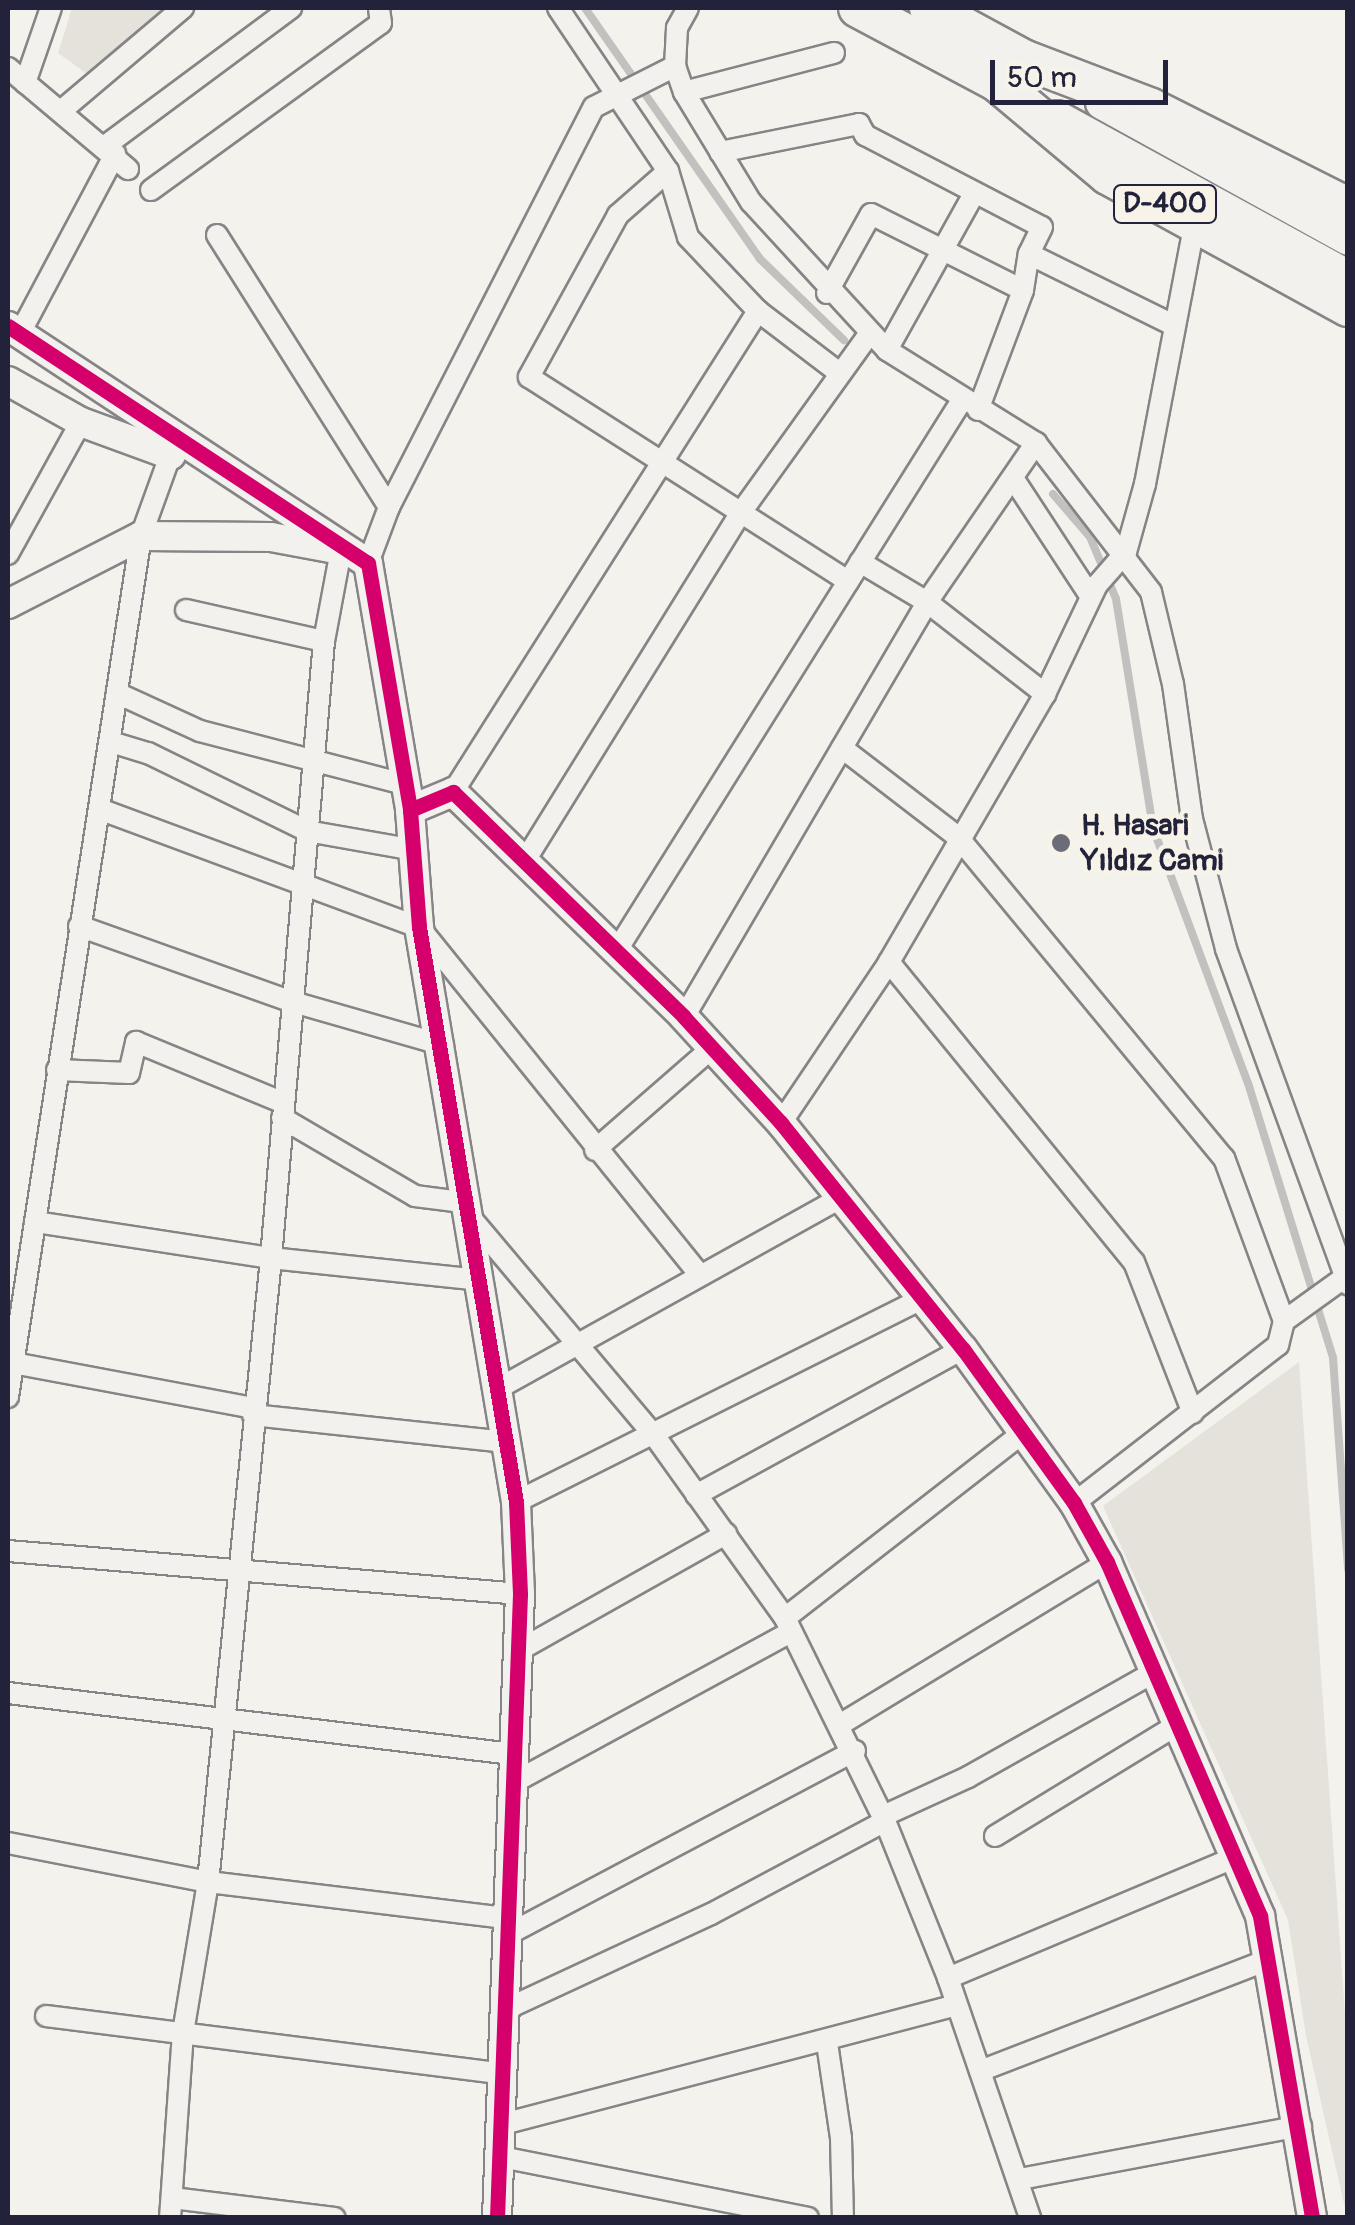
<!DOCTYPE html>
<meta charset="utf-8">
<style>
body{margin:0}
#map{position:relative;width:1355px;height:2225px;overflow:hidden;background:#f4f2ec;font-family:Pangolin,sans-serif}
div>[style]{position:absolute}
.built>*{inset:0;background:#e5e2dc}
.stream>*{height:8px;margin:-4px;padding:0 4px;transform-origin:4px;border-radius:4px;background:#c3c0c0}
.roads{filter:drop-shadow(2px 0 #858486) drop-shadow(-2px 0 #858486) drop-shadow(0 2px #858486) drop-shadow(0 -2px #858486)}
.street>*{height:20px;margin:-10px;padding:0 10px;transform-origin:10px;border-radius:10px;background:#f2f1ed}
.secondary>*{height:28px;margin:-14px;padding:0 14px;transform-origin:14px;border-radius:14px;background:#f2f1ed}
.primary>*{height:32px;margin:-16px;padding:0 16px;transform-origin:16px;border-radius:16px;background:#f2f1ed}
.highway>*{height:38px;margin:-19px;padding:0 19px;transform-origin:19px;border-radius:19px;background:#f2f1ed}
.cycleway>*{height:15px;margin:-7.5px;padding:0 7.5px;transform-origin:7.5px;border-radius:7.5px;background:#d6006c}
.dots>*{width:28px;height:28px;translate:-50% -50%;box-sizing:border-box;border:5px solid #f7f3e8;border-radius:50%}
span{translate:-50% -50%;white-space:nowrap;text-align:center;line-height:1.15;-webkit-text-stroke:9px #f7f3e8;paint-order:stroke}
.shield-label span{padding:2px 8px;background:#f7f3e8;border:2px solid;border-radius:8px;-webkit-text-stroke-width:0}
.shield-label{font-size:28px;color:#22223b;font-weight:700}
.poi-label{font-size:30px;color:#22223b;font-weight:700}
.left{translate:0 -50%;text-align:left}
.frame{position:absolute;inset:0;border:10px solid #22223b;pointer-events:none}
.scale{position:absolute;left:990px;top:60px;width:178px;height:45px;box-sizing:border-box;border:5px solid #22223b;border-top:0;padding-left:12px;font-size:30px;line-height:35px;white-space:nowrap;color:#22223b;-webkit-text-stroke:8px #f7f3e8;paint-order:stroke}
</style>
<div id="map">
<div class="built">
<i style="clip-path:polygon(72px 8px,170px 8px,90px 76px,58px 53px)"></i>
<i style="clip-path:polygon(1299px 1362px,1347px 2042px,1347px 2217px,1306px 2036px,1288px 1920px,1103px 1506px)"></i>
</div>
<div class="stream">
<i style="left:585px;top:8px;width:306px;rotate:55.1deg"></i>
<i style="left:760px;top:259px;width:117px;rotate:44deg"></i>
<i style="left:1053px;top:494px;width:57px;rotate:49.3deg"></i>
<i style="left:1090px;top:537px;width:67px;rotate:67.2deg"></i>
<i style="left:1116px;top:599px;width:232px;rotate:80.8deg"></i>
<i style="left:1153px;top:828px;width:272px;rotate:69.6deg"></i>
<i style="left:1248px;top:1083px;width:288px;rotate:72.8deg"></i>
<i style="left:1333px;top:1358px;width:212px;rotate:85.9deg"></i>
</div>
<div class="roads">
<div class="street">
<i style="left:558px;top:8px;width:197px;rotate:56deg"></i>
<i style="left:668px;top:171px;width:69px;rotate:73.1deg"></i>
<i style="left:688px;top:237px;width:102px;rotate:46.6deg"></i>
<i style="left:758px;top:311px;width:101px;rotate:37.3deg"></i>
<i style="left:688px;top:8px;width:23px;rotate:119deg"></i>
<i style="left:677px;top:28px;width:38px;rotate:93deg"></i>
<i style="left:675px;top:66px;width:28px;rotate:71deg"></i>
<i style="left:684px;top:92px;width:129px;rotate:58.7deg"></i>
<i style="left:751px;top:202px;width:201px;rotate:47.4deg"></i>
<i style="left:887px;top:350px;width:176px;rotate:32deg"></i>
<i style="left:1036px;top:443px;width:188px;rotate:52.3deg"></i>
<i style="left:1151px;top:592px;width:95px;rotate:76.6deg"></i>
<i style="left:1173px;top:684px;width:136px;rotate:82deg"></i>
<i style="left:1192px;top:819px;width:134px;rotate:75.3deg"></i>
<i style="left:1226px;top:949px;width:357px;rotate:70deg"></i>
<i style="left:8px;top:68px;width:157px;rotate:40.1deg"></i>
<i style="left:25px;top:83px;width:79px;rotate:-70.9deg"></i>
<i style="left:684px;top:92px;width:155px;rotate:-14.6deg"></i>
<i style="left:61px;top:111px;width:160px;rotate:-40.2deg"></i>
<i style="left:105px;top:146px;width:232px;rotate:-36.6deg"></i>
<i style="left:720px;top:152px;width:142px;rotate:-11.4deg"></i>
<i style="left:859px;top:124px;width:13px;rotate:61deg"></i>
<i style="left:865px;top:135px;width:199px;rotate:27.5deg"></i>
<i style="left:1042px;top:227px;width:30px;rotate:116deg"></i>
<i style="left:1029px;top:254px;width:161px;rotate:26.2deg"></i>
<i style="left:668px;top:171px;width:67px;rotate:138.7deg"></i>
<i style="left:618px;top:215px;width:185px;rotate:118.8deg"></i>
<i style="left:529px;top:377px;width:379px;rotate:32.6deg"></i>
<i style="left:151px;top:190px;width:284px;rotate:-36deg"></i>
<i style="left:381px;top:23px;width:15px;rotate:-98deg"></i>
<i style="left:217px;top:235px;width:322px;rotate:57.7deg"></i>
<i style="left:827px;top:293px;width:90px;rotate:-60.9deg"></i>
<i style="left:871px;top:214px;width:170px;rotate:26.6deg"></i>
<i style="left:20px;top:333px;width:203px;rotate:-62deg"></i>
<i style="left:887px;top:350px;width:179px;rotate:-60.9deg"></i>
<i style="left:978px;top:410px;width:128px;rotate:-69.4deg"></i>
<i style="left:1023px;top:290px;width:36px;rotate:-81deg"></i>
<i style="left:1013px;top:478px;width:142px;rotate:56.8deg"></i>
<i style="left:8px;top:554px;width:151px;rotate:-61.1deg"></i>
<i style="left:860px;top:562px;width:78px;rotate:30.8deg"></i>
<i style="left:927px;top:602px;width:150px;rotate:37.9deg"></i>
<i style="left:368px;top:563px;width:60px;rotate:-69.4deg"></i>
<i style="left:389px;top:507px;width:449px;rotate:-62.9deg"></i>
<i style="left:594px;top:107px;width:91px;rotate:-26.8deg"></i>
<i style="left:186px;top:610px;width:141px;rotate:12.7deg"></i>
<i style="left:117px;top:693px;width:91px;rotate:24.6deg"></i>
<i style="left:200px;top:731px;width:211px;rotate:14.6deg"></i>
<i style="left:111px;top:742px;width:39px;rotate:17deg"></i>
<i style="left:148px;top:753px;width:177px;rotate:26.1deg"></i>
<i style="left:307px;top:831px;width:110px;rotate:10deg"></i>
<i style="left:842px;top:748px;width:146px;rotate:37.5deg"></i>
<i style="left:958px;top:837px;width:417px;rotate:50.4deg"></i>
<i style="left:1224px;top:1158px;width:174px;rotate:69.8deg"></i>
<i style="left:1284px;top:1321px;width:25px;rotate:104deg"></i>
<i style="left:1278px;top:1345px;width:258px;rotate:142.2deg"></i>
<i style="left:453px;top:792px;width:570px;rotate:-57.62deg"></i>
<i style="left:102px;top:810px;width:338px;rotate:20.3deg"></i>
<i style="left:419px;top:927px;width:444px;rotate:51.1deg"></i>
<i style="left:526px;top:859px;width:410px;rotate:-58.2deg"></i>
<i style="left:742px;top:511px;width:218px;rotate:-54.3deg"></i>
<i style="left:79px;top:926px;width:227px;rotate:19.6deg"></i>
<i style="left:293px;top:1002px;width:156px;rotate:16deg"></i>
<i style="left:617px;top:950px;width:649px;rotate:-57.9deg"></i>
<i style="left:889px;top:962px;width:387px;rotate:50.8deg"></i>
<i style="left:1134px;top:1262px;width:162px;rotate:68.7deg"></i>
<i style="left:684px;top:1017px;width:481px;rotate:-59.6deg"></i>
<i style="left:927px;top:602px;width:193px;rotate:-55.6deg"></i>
<i style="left:57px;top:1070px;width:72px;rotate:2.4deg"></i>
<i style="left:129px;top:1073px;width:32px;rotate:-77deg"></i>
<i style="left:136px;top:1042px;width:160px;rotate:22.4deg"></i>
<i style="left:282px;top:1118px;width:154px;rotate:30.4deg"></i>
<i style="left:415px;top:1196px;width:54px;rotate:7.4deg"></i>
<i style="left:781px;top:1123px;width:194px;rotate:-56.1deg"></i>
<i style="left:889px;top:962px;width:310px;rotate:-59.8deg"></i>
<i style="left:1045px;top:694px;width:121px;rotate:-64.5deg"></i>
<i style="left:1097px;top:585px;width:44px;rotate:-48.7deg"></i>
<i style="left:1126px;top:552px;width:71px;rotate:-74.4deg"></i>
<i style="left:1145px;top:484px;width:268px;rotate:-79.2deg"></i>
<i style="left:595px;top:1150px;width:155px;rotate:-41.1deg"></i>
<i style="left:471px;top:1218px;width:284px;rotate:49.9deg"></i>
<i style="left:654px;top:1435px;width:225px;rotate:54.4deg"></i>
<i style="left:785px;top:1618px;width:226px;rotate:63.8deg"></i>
<i style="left:885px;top:1821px;width:169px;rotate:68.1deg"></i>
<i style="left:948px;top:1978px;width:254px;rotate:71.1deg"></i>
<i style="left:35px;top:1222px;width:239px;rotate:8.7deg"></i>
<i style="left:271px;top:1258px;width:211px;rotate:6deg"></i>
<i style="left:1284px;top:1321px;width:75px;rotate:-35.8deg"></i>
<i style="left:13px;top:1363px;width:244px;rotate:10.6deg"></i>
<i style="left:499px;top:1388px;width:390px;rotate:-29.1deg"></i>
<i style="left:8px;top:1397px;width:871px;rotate:-81.22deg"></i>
<i style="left:141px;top:536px;width:97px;rotate:-70.1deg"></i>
<i style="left:253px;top:1415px;width:254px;rotate:6.1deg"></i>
<i style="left:696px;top:1495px;width:304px;rotate:-28.7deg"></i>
<i style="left:516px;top:1502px;width:454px;rotate:-26.6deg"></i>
<i style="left:8px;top:1551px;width:514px;rotate:4.8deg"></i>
<i style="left:785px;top:1618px;width:301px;rotate:-37.9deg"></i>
<i style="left:518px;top:1651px;width:239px;rotate:-29.4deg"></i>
<i style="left:8px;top:1693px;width:508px;rotate:6.9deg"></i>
<i style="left:841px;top:1724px;width:311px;rotate:-31.3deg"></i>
<i style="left:509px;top:1785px;width:319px;rotate:-28.5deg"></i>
<i style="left:883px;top:1816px;width:94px;rotate:-24.6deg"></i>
<i style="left:968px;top:1777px;width:214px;rotate:-29.4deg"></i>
<i style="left:995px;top:1836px;width:213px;rotate:-31.4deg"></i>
<i style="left:8px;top:1843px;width:204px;rotate:11deg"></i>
<i style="left:208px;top:1882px;width:300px;rotate:6.9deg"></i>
<i style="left:505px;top:1936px;width:396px;rotate:-27.9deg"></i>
<i style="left:948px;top:1978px;width:309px;rotate:-22.8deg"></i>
<i style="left:502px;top:2011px;width:230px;rotate:-24.9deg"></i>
<i style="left:711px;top:1914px;width:197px;rotate:-28.1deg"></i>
<i style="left:46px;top:2016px;width:460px;rotate:7.2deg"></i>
<i style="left:827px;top:2043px;width:96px;rotate:81.6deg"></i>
<i style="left:841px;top:2138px;width:80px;rotate:88.6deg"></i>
<i style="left:980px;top:2071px;width:312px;rotate:-21.1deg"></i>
<i style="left:503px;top:2124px;width:467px;rotate:-14.7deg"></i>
<i style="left:501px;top:2157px;width:313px;rotate:11.2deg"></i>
<i style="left:1020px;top:2179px;width:286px;rotate:-10.7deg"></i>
<i style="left:172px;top:2198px;width:164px;rotate:7deg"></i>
<i style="left:170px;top:2218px;width:185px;rotate:-86deg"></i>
<i style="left:183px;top:2033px;width:153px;rotate:-80.6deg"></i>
<i style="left:208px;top:1882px;width:627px;rotate:-84.23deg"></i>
<i style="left:271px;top:1258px;width:619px;rotate:-85.09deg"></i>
<i style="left:324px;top:641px;width:93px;rotate:-79.4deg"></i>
</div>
<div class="secondary">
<i style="left:8px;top:326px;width:431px;rotate:33.4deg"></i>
<i style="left:368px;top:563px;width:251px;rotate:80.3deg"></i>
<i style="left:410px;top:810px;width:117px;rotate:85.6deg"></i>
<i style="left:419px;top:927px;width:583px;rotate:80.42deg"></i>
<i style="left:516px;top:1502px;width:92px;rotate:87.5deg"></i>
<i style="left:520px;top:1594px;width:624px;rotate:92.11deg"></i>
<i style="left:8px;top:381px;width:84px;rotate:29.3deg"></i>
<i style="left:81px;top:422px;width:96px;rotate:20.1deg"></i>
<i style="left:8px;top:604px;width:149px;rotate:-27.1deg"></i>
<i style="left:141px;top:536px;width:130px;rotate:0.4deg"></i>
<i style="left:271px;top:537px;width:60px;rotate:10.6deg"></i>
<i style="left:410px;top:810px;width:47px;rotate:-22.7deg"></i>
<i style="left:453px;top:792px;width:322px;rotate:44.2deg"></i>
<i style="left:684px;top:1017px;width:144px;rotate:47.5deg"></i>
<i style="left:781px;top:1123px;width:290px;rotate:51.2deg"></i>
<i style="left:963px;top:1349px;width:190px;rotate:54.2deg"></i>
<i style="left:1074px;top:1503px;width:68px;rotate:60.8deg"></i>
<i style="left:1107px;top:1562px;width:386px;rotate:66.6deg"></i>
<i style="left:1260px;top:1916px;width:306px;rotate:80.2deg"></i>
</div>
<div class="primary">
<i style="left:1102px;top:103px;width:281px;rotate:28.9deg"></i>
<i style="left:1057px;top:117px;width:332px;rotate:28.7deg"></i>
</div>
<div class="highway">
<i style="left:858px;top:8px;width:157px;rotate:28deg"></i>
<i style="left:997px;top:82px;width:145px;rotate:40deg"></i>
<i style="left:1108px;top:175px;width:274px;rotate:28.8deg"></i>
<i style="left:929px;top:8px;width:107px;rotate:28.5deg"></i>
<i style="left:1023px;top:59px;width:137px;rotate:20.9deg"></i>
<i style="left:1151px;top:108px;width:220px;rotate:26.7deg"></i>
</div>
</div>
<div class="cycleway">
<i style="left:8px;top:326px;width:431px;rotate:33.4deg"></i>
<i style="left:368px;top:563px;width:251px;rotate:80.3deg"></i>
<i style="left:410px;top:810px;width:117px;rotate:85.6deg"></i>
<i style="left:419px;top:927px;width:583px;rotate:80.42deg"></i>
<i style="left:516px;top:1502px;width:92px;rotate:87.5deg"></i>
<i style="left:520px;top:1594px;width:624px;rotate:92.11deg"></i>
<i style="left:410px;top:810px;width:47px;rotate:-22.7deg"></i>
<i style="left:453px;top:792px;width:322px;rotate:44.2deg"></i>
<i style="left:684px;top:1017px;width:144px;rotate:47.5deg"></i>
<i style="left:781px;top:1123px;width:290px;rotate:51.2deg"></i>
<i style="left:963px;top:1349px;width:190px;rotate:54.2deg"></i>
<i style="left:1074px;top:1503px;width:68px;rotate:60.8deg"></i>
<i style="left:1107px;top:1562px;width:386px;rotate:66.6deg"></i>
<i style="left:1260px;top:1916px;width:306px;rotate:80.2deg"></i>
</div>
<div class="dots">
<i style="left:1061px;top:843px;background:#6c6b79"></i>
</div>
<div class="shield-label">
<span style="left:1165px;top:204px">D-400</span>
</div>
<div class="poi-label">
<span class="left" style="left:1081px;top:843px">H. Hasari<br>Yıldız Cami</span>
</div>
<div class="frame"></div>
<div class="scale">50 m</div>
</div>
